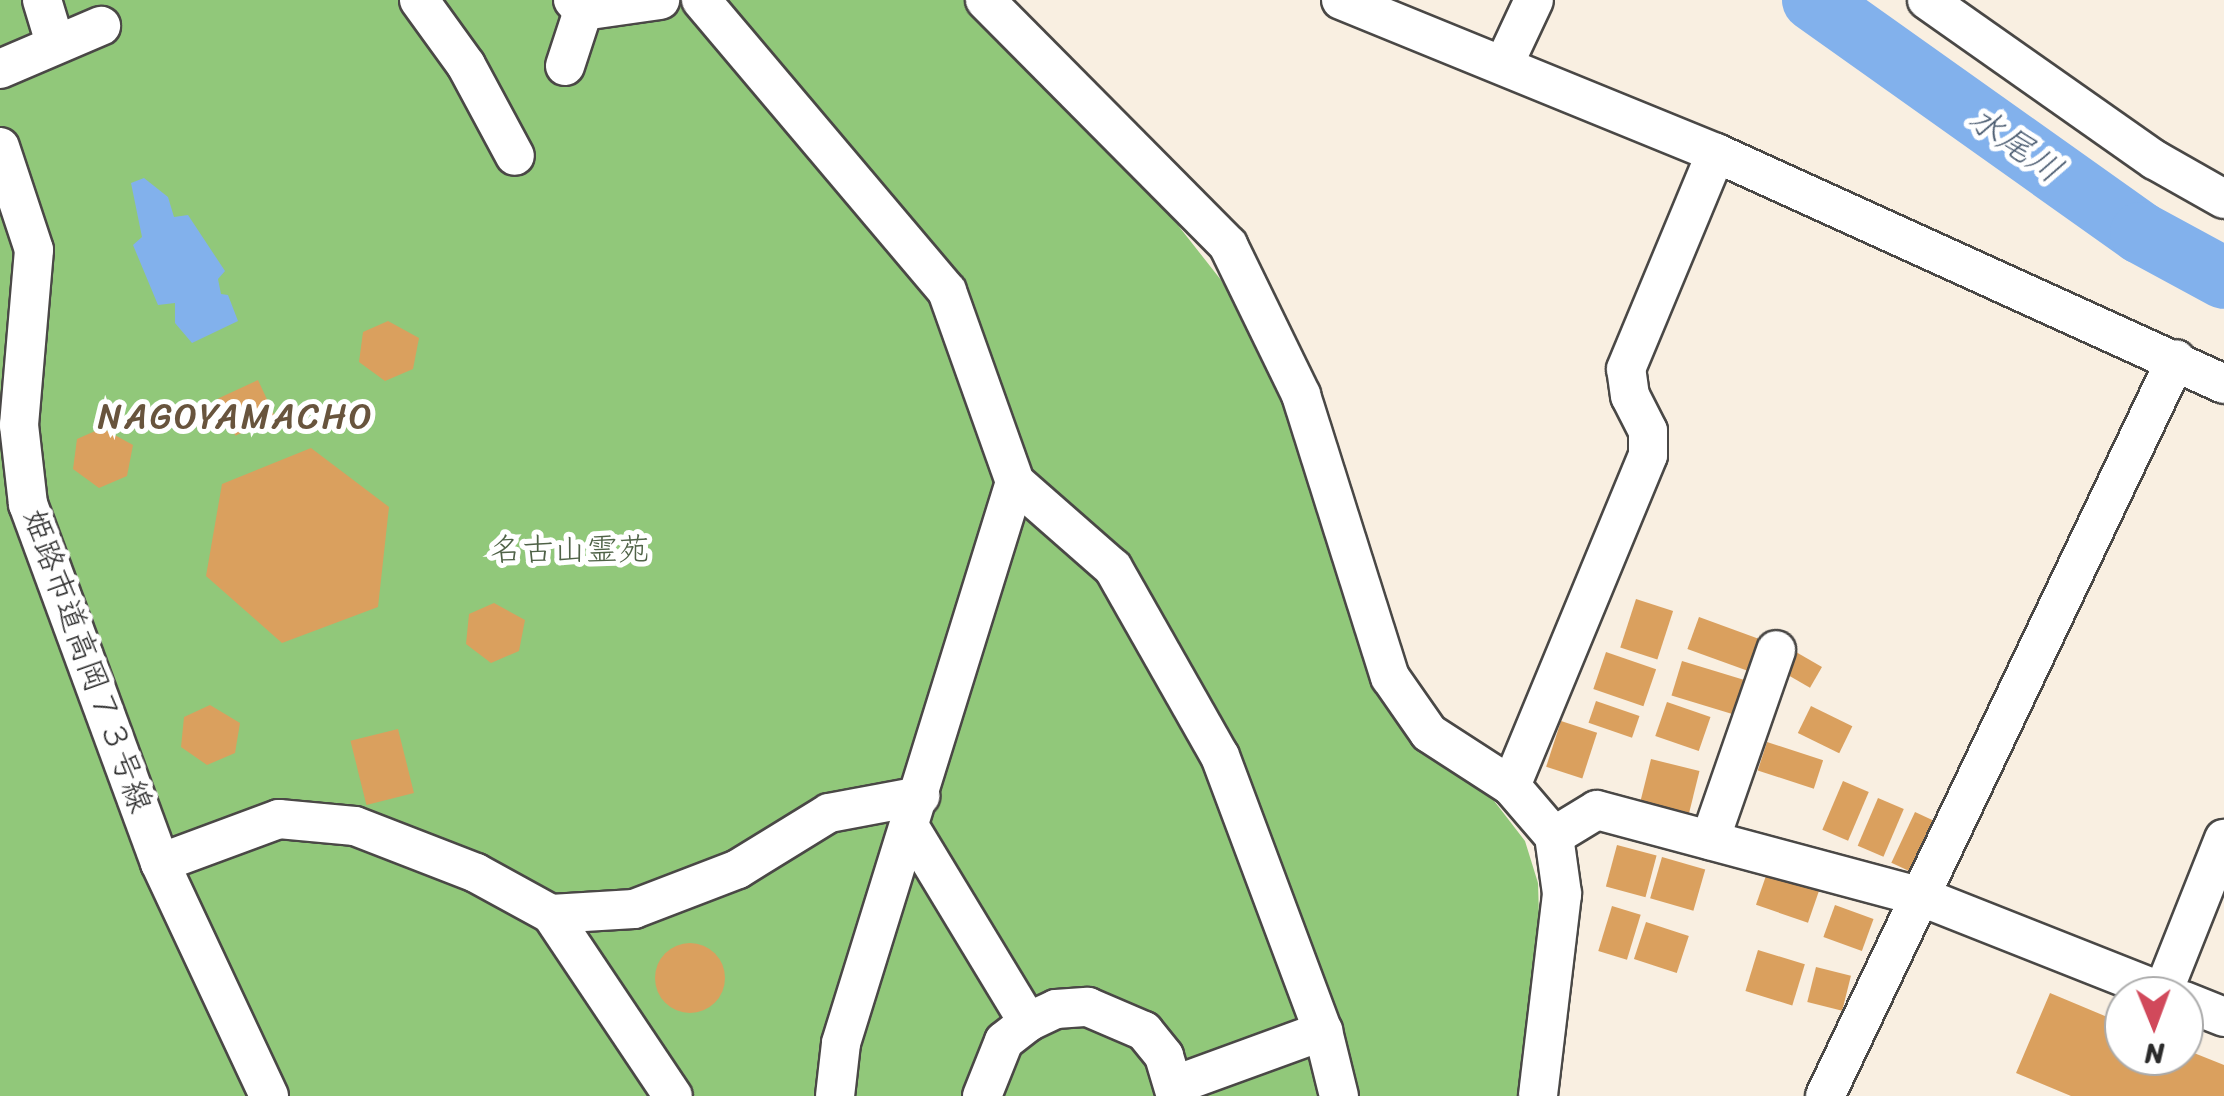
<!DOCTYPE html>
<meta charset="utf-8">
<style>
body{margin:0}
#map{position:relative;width:2224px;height:1096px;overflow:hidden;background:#f9efe1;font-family:Sriracha,"Klee One",sans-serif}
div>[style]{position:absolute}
.green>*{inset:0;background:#91c87a}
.water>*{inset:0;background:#82b1ec}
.river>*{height:62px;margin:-31px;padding:0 31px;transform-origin:31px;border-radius:31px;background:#82b1ec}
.building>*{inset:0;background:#daa05e;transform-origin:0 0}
.round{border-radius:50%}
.roads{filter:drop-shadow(2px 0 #4a4846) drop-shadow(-2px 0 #4a4846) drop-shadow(0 2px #4a4846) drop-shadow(0 -2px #4a4846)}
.minor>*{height:38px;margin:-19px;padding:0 19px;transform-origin:19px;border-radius:19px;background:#fff}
span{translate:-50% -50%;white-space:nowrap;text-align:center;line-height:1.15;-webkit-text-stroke:10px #fff;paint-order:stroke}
.park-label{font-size:32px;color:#4f6247}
.street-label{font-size:32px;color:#2b2b2b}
.water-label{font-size:35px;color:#495a6f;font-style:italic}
.neighbourhood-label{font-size:35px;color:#68543d;letter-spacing:2.5px}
.north{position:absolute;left:2104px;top:976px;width:100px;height:100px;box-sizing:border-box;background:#fff;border:2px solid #aaa;border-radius:50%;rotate:179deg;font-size:28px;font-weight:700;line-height:40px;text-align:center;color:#2b2b2b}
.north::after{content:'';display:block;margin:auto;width:35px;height:45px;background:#d1495b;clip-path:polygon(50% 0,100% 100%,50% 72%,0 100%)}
</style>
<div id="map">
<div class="green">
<i style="clip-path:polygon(0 0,973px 0,1107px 135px,1221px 280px,1271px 369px,1333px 555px,1407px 732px,1488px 793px,1525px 841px,1538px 883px,1540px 950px,1521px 1057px,1524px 1096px,0 1096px)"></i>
</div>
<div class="water">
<i style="clip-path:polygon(144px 178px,168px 197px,174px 217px,188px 215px,225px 271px,218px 279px,221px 294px,228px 295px,238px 321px,192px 343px,175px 323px,175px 303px,158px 305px,133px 245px,142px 237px,131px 183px)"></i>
</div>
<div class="river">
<i style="left:1813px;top:0;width:402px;rotate:35.4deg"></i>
<i style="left:2141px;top:233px;width:94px;rotate:28.5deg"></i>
</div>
<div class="building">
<i style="clip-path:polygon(388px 321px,419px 338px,413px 369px,385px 381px,359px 362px,363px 332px)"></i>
<i style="left:258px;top:380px;width:41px;height:44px;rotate:65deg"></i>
<i style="clip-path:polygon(102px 428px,133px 445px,127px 476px,99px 488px,73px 469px,77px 439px)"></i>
<i style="clip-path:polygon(311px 448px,389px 507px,378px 607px,282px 643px,206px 576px,222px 484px)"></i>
<i style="left:1636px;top:599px;width:39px;height:51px;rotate:18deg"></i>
<i style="clip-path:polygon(494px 603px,525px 620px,519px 651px,491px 663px,466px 644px,469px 614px)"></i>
<i style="left:1699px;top:617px;width:67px;height:34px;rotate:20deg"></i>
<i style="left:1606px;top:652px;width:53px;height:39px;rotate:19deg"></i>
<i style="left:1796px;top:652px;width:30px;height:24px;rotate:30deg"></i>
<i style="left:1682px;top:661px;width:67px;height:36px;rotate:17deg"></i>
<i style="left:1596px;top:701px;width:46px;height:23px;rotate:19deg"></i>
<i style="left:1667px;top:702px;width:46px;height:36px;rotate:19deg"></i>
<i style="clip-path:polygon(210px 705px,240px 723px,235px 753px,207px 765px,181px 747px,184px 717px)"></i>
<i style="left:1811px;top:706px;width:46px;height:30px;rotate:26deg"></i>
<i style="left:1561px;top:721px;width:38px;height:48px;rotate:18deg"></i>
<i style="left:398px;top:729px;width:66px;height:49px;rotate:76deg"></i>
<i style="left:1767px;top:742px;width:59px;height:30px;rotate:18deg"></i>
<i style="left:1651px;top:759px;width:50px;height:43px;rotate:14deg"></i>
<i style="left:1843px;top:781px;width:28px;height:53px;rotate:23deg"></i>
<i style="left:1878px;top:798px;width:28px;height:52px;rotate:23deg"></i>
<i style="left:1915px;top:812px;width:31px;height:56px;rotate:25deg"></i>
<i style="left:1617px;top:845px;width:41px;height:43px;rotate:15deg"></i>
<i style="left:1662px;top:857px;width:45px;height:43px;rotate:16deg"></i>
<i style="left:1769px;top:867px;width:55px;height:40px;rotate:19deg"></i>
<i style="left:1835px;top:905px;width:41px;height:34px;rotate:20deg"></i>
<i style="left:1612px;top:906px;width:30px;height:47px;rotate:17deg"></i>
<i style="left:1646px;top:922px;width:45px;height:39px;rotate:18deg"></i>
<i class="round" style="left:655px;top:943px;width:70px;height:70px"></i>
<i style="left:1758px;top:950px;width:49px;height:43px;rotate:17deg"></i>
<i style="left:1816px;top:967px;width:36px;height:36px;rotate:14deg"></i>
<i style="clip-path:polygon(2050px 993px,2124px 1024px,2124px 1056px,2184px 1056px,2184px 1049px,2224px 1065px,2224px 1096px,2071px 1096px,2016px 1073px)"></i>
</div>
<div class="roads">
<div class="minor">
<i style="left:42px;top:0;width:45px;rotate:73.2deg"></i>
<i style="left:419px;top:0;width:80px;rotate:54.1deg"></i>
<i style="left:466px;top:65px;width:103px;rotate:61.7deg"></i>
<i style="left:573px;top:0;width:15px;rotate:48deg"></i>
<i style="left:583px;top:11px;width:78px;rotate:-8.1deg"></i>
<i style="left:701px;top:0;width:381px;rotate:49.8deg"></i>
<i style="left:947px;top:291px;width:203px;rotate:70.4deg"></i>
<i style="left:1015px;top:482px;width:130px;rotate:41.3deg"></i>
<i style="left:1113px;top:568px;width:216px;rotate:60.4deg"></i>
<i style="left:1220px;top:756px;width:294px;rotate:69.5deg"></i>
<i style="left:1323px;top:1031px;width:67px;rotate:76.2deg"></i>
<i style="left:985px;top:0;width:345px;rotate:45.2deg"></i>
<i style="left:1228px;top:245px;width:167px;rotate:64deg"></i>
<i style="left:1301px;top:395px;width:296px;rotate:72.5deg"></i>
<i style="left:1390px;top:677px;width:68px;rotate:55.1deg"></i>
<i style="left:1429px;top:733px;width:98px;rotate:32.9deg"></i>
<i style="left:1511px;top:786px;width:66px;rotate:49.3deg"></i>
<i style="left:1554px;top:836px;width:59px;rotate:82.1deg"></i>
<i style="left:1562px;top:894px;width:203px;rotate:96.8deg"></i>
<i style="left:1341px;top:0;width:405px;rotate:22.2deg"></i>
<i style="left:1716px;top:153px;width:558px;rotate:24.45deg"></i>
<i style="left:1927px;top:0;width:279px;rotate:35.1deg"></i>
<i style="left:2155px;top:160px;width:79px;rotate:29.5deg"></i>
<i style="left:1505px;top:62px;width:68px;rotate:-64.9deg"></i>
<i style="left:565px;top:66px;width:58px;rotate:-71.9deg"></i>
<i style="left:0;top:69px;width:110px;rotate:-23.1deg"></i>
<i style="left:0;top:147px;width:108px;rotate:71.7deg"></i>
<i style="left:34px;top:250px;width:176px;rotate:94.9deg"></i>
<i style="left:19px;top:425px;width:80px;rotate:83.5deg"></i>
<i style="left:28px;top:504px;width:382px;rotate:69.8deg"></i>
<i style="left:160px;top:863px;width:257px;rotate:64.9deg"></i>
<i style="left:1511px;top:786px;width:358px;rotate:-67.5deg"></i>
<i style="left:1648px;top:455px;width:24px;rotate:-90deg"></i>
<i style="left:1648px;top:431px;width:39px;rotate:-117deg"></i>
<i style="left:1630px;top:396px;width:27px;rotate:-98deg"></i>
<i style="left:1626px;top:369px;width:234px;rotate:-67.4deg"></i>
<i style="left:911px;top:829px;width:226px;rotate:58.8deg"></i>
<i style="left:1554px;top:836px;width:50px;rotate:-31.2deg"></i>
<i style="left:1597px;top:810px;width:336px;rotate:15deg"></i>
<i style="left:1922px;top:897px;width:269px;rotate:21.6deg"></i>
<i style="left:1710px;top:840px;width:201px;rotate:-70.8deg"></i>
<i style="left:160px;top:863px;width:127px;rotate:-20.3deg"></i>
<i style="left:279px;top:819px;width:76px;rotate:5.3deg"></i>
<i style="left:355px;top:826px;width:130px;rotate:21.2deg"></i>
<i style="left:476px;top:873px;width:85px;rotate:28.7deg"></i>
<i style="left:551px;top:914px;width:83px;rotate:-3.4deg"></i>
<i style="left:634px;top:909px;width:111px;rotate:-21deg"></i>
<i style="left:738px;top:869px;width:107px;rotate:-31.6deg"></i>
<i style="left:829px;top:813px;width:93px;rotate:-10.6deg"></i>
<i style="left:551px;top:914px;width:219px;rotate:56.2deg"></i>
<i style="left:2163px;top:992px;width:165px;rotate:-68.3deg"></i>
<i style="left:2184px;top:1001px;width:43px;rotate:21.8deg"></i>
<i style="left:1175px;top:1085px;width:158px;rotate:-20deg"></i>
<i style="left:835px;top:1096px;width:53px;rotate:-83.5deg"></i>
<i style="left:841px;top:1043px;width:587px;rotate:-72.77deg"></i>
<i style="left:982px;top:1096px;width:59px;rotate:-68.2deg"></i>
<i style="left:1004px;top:1041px;width:31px;rotate:-38deg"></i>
<i style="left:1028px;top:1022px;width:31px;rotate:-25deg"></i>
<i style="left:1056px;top:1009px;width:32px;rotate:-4deg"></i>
<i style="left:1088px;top:1007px;width:61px;rotate:23.2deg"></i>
<i style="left:1144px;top:1031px;width:32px;rotate:51deg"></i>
<i style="left:1164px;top:1056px;width:42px;rotate:73.3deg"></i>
<i style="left:1825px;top:1096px;width:816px;rotate:-64.53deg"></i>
</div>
</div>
<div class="park-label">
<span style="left:570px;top:550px">名古山霊苑</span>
</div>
<div class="street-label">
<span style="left:87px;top:661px;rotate:70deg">姫路市道高岡７３号線</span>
</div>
<div class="water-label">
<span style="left:2016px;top:144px;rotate:35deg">水尾川</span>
</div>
<div class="neighbourhood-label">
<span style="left:236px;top:416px">NAGOYAMACHO</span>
</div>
<div class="north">N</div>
</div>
